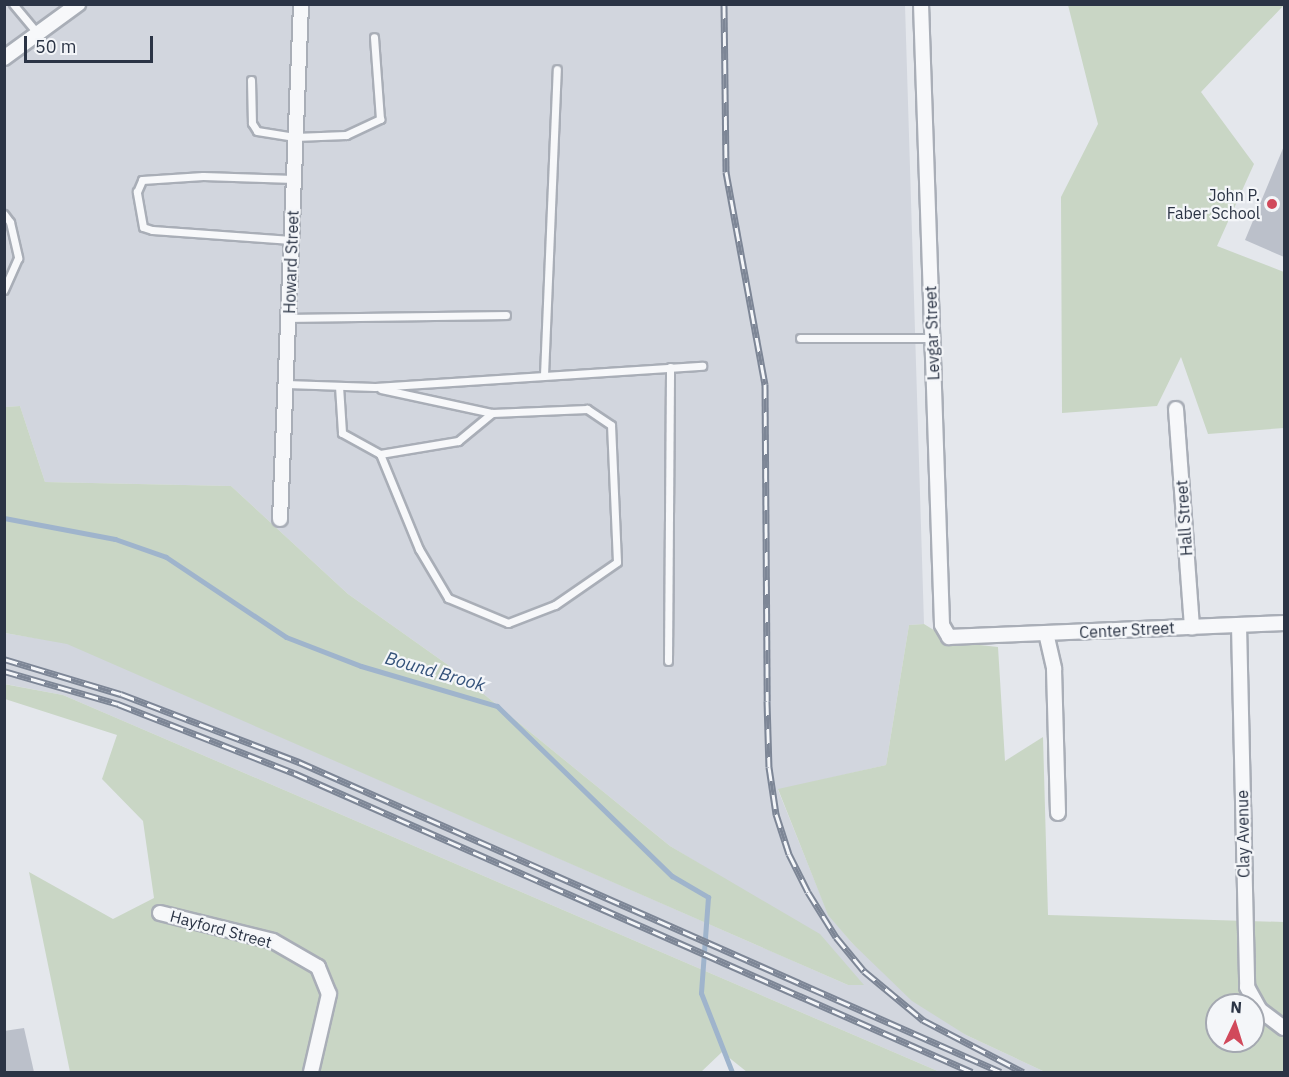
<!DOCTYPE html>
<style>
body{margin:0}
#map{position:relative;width:1289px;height:1077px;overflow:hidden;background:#e4e7ec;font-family:"IBM Plex Sans",sans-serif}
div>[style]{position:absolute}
.built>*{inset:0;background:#d2d6de}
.green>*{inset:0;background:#c9d6c5}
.stream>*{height:5px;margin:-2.5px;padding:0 2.5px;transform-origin:2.5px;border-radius:2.5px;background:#9fb4cc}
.building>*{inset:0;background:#bbc0ca}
.roads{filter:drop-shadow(2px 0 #a9aeb7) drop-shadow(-2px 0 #a9aeb7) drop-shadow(0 2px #a9aeb7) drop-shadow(0 -2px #a9aeb7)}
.service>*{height:7px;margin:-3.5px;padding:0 3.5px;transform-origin:3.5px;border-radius:3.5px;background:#f7f8fa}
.minor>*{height:14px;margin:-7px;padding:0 7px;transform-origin:7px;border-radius:7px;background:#f7f8fa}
.rail>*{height:7px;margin-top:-3.5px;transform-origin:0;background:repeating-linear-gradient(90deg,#f4f6f9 0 14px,#7d8696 0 28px);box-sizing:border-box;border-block:2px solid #7d8696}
.dots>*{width:16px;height:16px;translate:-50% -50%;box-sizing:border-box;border:3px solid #f4f6f9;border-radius:50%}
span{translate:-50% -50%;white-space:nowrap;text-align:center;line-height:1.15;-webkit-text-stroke:4.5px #f4f6f9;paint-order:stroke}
.poi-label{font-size:16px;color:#2b3445}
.right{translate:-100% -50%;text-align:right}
.street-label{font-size:16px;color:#2b3445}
.water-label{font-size:18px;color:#34527a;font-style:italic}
.frame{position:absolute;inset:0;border:6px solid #2b3445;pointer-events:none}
.north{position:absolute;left:1205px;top:993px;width:60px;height:60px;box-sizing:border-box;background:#f4f6f9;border:2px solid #a4a8b1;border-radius:50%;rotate:4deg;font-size:16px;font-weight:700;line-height:24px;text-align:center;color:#2b3445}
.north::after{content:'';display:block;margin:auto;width:21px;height:27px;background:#d1495b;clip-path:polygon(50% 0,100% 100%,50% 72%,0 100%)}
.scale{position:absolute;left:24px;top:36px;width:129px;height:27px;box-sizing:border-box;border:3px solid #2b3445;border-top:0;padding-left:8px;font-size:18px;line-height:21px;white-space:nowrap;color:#2b3445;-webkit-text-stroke:4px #f4f6f9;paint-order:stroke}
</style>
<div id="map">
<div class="built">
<i style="clip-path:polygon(4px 5px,905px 5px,924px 624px,909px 625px,886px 765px,778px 790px,828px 914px,852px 943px,966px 1035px,1045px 1072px,940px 1072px,63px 695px,5px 684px,4px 633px,67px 643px,848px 985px,863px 985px,822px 938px,670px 846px,448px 665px,348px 594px,231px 486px,45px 482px,20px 406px,5px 407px)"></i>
</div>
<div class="green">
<i style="clip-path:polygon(1068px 5px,1284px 5px,1201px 92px,1254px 164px,1217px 246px,1284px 272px,1284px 428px,1208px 434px,1181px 357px,1157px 406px,1062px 413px,1061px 197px,1098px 124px)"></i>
<i style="clip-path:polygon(20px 406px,45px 482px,231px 486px,348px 594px,448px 665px,670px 846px,820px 934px,864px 985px,848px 985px,67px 644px,5px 633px,5px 407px)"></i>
<i style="clip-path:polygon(evenodd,924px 624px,953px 642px,998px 647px,1005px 761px,1043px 737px,1048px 915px,1284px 922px,1284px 1072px,1045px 1072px,966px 1035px,912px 1001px,852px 943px,828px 915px,778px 789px,886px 765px,909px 625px,924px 624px,1217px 1005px,1253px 1005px,1253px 1041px,1217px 1041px,1217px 1005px)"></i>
<i style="clip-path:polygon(4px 684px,63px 695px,940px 1072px,747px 1072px,722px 1052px,701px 1072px,70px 1072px,29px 872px,113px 919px,154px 898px,143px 821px,102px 779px,117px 735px,5px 699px)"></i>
</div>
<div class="stream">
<i style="left:4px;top:518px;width:113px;rotate:10.7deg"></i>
<i style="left:115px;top:539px;width:54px;rotate:19.4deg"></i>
<i style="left:166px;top:557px;width:144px;rotate:33.7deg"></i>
<i style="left:286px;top:637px;width:80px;rotate:21.1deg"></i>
<i style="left:361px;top:666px;width:142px;rotate:16.4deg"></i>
<i style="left:497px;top:706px;width:244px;rotate:44.2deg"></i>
<i style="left:672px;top:876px;width:42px;rotate:30.3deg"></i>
<i style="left:708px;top:897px;width:96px;rotate:94.2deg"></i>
<i style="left:701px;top:993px;width:85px;rotate:68.6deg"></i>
</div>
<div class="building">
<i style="clip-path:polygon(1284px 146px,1284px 257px,1245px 240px)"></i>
<i style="clip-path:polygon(24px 1028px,34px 1072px,4px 1072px,4px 1031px)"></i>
</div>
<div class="roads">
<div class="service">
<i style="left:13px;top:4px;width:39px;rotate:50deg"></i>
<i style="left:251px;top:80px;width:43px;rotate:88.7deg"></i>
<i style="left:252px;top:123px;width:9px;rotate:58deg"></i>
<i style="left:257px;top:131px;width:38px;rotate:9deg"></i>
<i style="left:295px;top:137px;width:51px;rotate:-2.2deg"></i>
<i style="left:346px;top:135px;width:38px;rotate:-25deg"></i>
<i style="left:380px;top:119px;width:82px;rotate:-94.2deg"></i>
<i style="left:4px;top:214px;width:10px;rotate:53deg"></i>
<i style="left:10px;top:222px;width:37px;rotate:77deg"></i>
<i style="left:18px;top:258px;width:35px;rotate:114deg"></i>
<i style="left:291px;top:240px;width:139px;rotate:-175.9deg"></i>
<i style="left:152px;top:230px;width:9px;rotate:-162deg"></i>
<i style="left:143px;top:227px;width:36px;rotate:-100deg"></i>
<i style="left:137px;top:192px;width:13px;rotate:-67deg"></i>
<i style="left:142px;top:180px;width:61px;rotate:-3.8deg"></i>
<i style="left:203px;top:176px;width:91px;rotate:1.9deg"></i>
<i style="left:288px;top:318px;width:218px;rotate:-0.8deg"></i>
<i style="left:800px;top:338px;width:132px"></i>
<i style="left:544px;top:375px;width:306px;rotate:-87.6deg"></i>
<i style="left:286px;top:384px;width:89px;rotate:1.9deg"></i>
<i style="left:375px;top:387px;width:328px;rotate:-3.7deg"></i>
<i style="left:339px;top:386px;width:47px;rotate:86.3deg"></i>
<i style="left:342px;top:433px;width:43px;rotate:28.9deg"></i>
<i style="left:380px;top:454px;width:103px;rotate:67.7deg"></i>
<i style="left:419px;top:549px;width:57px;rotate:59.4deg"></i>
<i style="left:448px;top:598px;width:65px;rotate:22.6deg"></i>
<i style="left:508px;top:623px;width:50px;rotate:-21deg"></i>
<i style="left:555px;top:605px;width:75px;rotate:-34.7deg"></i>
<i style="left:617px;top:562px;width:137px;rotate:-92.5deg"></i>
<i style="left:611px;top:425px;width:29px;rotate:-146deg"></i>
<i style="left:587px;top:409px;width:95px;rotate:177.6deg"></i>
<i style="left:492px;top:413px;width:44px;rotate:140.5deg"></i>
<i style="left:458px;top:441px;width:79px;rotate:170.5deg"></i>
<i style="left:381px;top:389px;width:114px;rotate:12.2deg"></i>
<i style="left:668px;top:661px;width:294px;rotate:-89.6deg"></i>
</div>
<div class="minor">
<i style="left:921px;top:4px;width:621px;rotate:88.06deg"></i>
<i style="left:942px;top:625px;width:14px;rotate:60deg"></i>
<i style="left:949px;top:637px;width:335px;rotate:-2.4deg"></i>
<i style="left:4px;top:58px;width:92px;rotate:-36.1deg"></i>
<i style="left:1176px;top:409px;width:219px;rotate:85.8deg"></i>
<i style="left:280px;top:519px;width:515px;rotate:-87.66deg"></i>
<i style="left:1239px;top:625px;width:362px;rotate:88.7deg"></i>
<i style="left:1247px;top:987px;width:26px;rotate:61deg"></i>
<i style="left:1260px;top:1010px;width:30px;rotate:37deg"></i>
<i style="left:1046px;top:633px;width:37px;rotate:77deg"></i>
<i style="left:1054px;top:669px;width:144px;rotate:88.4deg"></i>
<i style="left:160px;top:913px;width:116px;rotate:13.9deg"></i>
<i style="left:273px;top:941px;width:52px;rotate:30deg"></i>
<i style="left:318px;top:967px;width:29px;rotate:68deg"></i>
<i style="left:329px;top:994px;width:80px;rotate:103deg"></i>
</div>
</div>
<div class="rail">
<i style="left:724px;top:4px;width:168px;rotate:89.3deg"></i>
<i style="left:726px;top:172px;width:216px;rotate:79.6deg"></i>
<i style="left:765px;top:384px;width:317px;rotate:89.6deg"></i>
<i style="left:767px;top:701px;width:66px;rotate:88.3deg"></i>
<i style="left:769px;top:767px;width:48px;rotate:81.5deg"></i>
<i style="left:776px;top:814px;width:42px;rotate:72deg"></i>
<i style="left:789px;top:854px;width:42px;rotate:63.4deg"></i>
<i style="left:808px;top:892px;width:53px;rotate:58.1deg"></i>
<i style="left:836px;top:937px;width:44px;rotate:50.5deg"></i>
<i style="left:864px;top:971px;width:77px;rotate:39.7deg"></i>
<i style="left:923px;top:1020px;width:113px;rotate:27.5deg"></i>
<i style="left:4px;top:659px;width:122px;rotate:16.7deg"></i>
<i style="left:121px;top:694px;width:191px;rotate:20.9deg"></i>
<i style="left:299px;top:762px;width:767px;rotate:23.83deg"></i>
<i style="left:4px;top:671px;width:119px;rotate:16.1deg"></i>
<i style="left:118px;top:704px;width:189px;rotate:21.4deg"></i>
<i style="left:294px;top:773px;width:741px;rotate:23.8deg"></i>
</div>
<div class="dots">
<i style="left:1272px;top:204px;background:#d1495b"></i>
</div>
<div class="poi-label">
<span class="right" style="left:1260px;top:204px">John P.<br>Faber School</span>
</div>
<div class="street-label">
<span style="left:291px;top:262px;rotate:-88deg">Howard Street</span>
<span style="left:932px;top:333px;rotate:-92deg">Levgar Street</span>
<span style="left:1184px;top:518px;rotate:-94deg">Hall Street</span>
<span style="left:1127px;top:630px;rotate:-3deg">Center Street</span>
<span style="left:1243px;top:834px;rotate:-91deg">Clay Avenue</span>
<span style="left:221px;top:929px;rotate:15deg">Hayford Street</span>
</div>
<div class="water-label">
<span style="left:435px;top:672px;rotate:16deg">Bound Brook</span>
</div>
<div class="frame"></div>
<div class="north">N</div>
<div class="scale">50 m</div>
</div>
